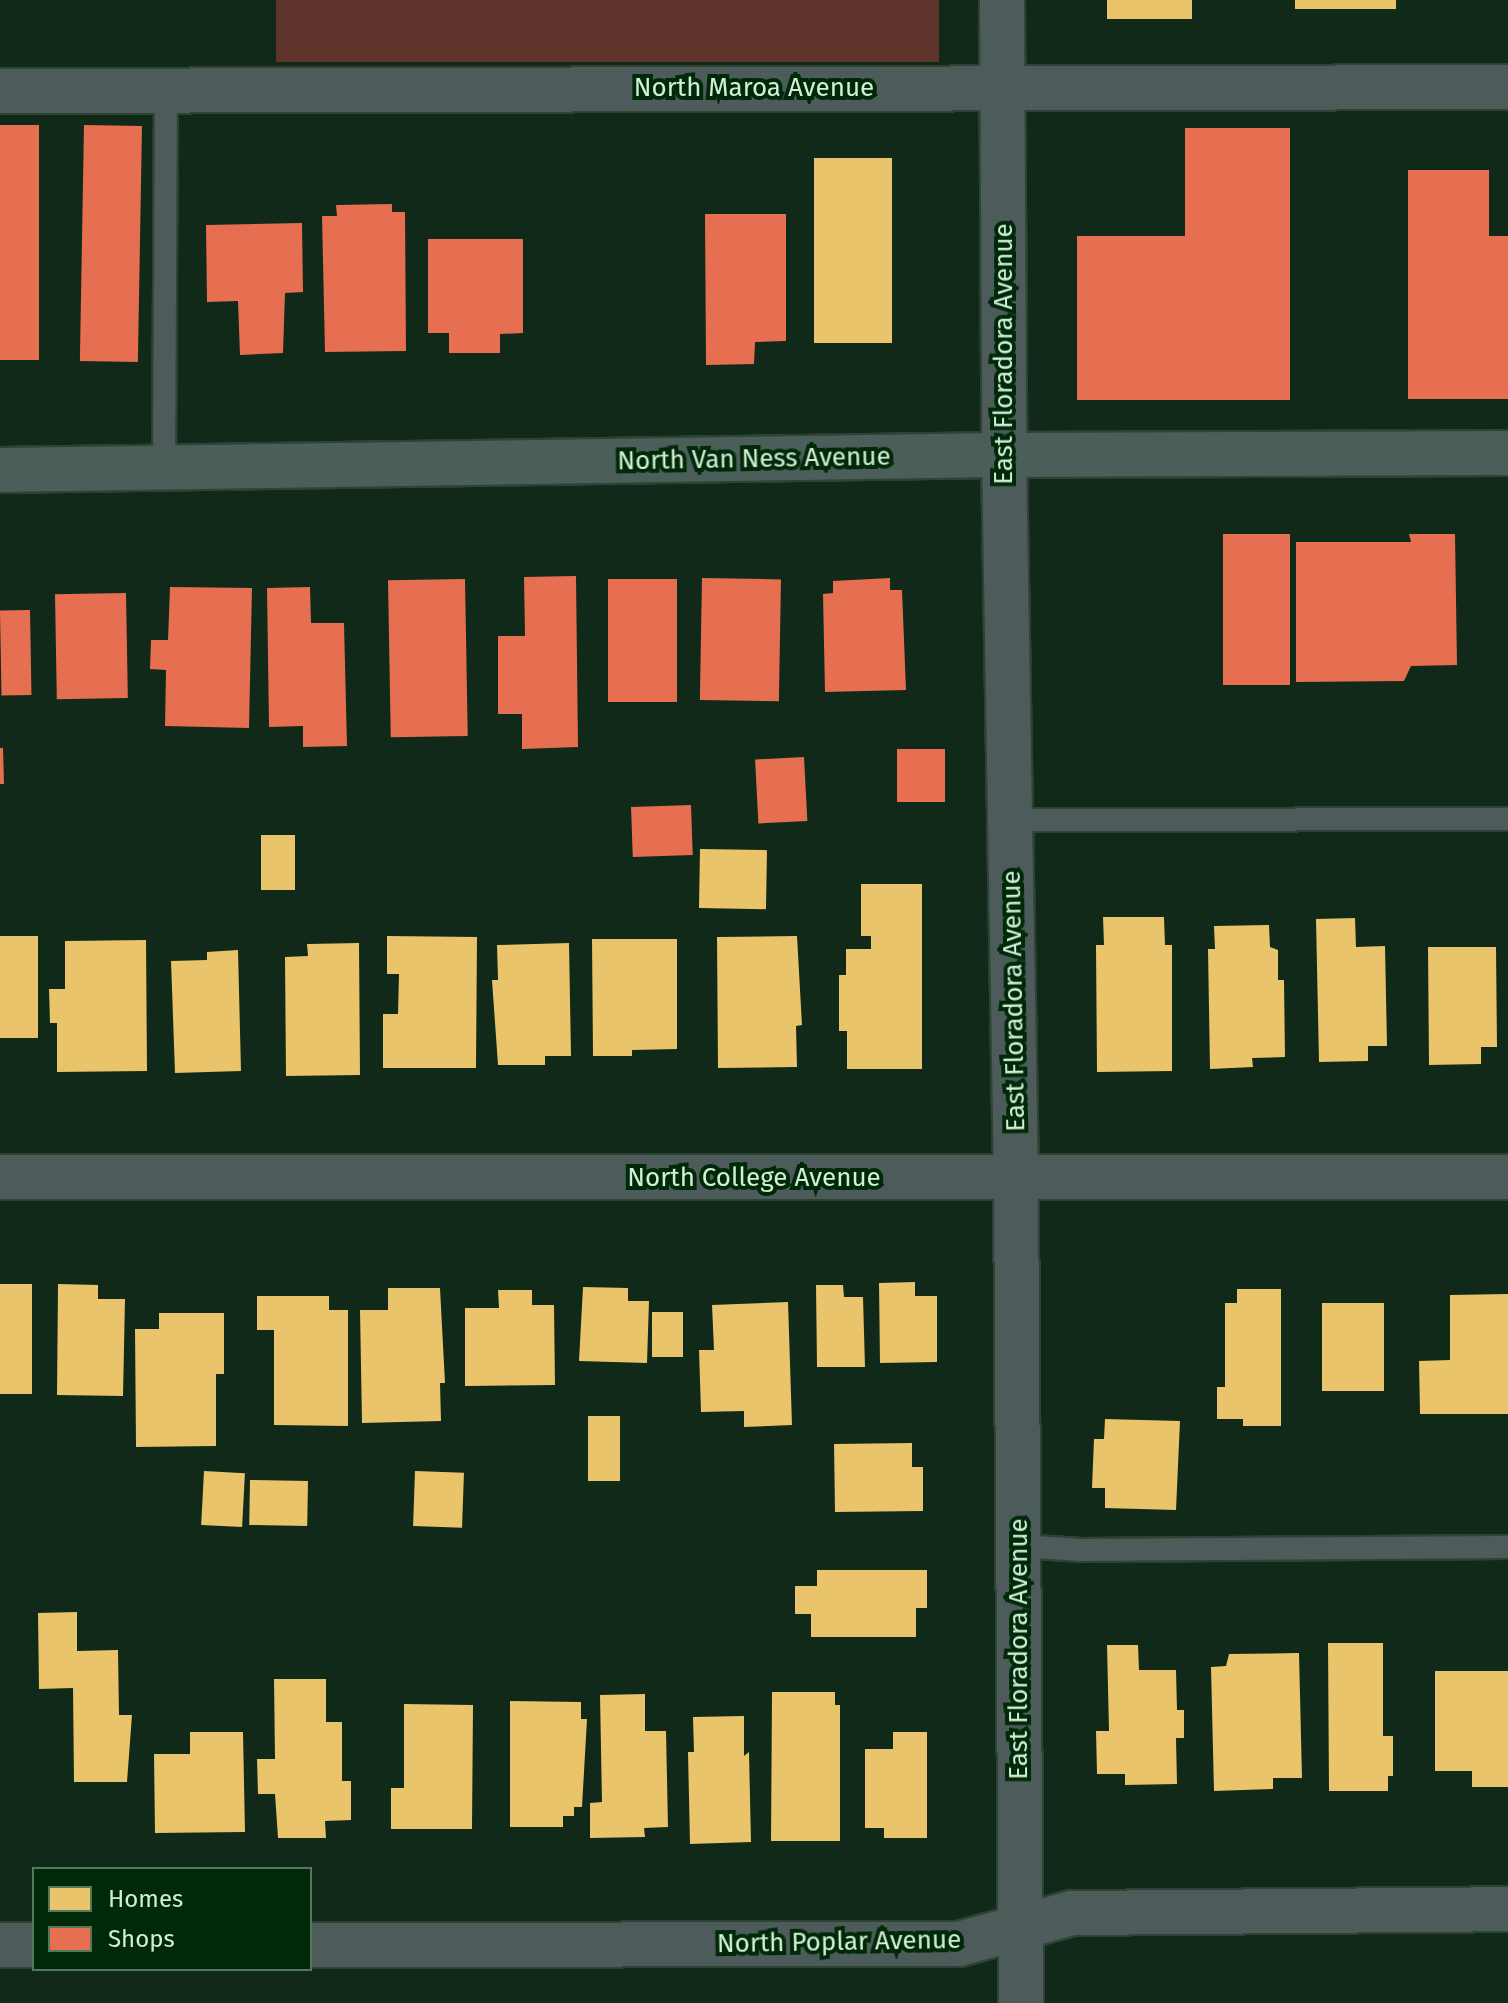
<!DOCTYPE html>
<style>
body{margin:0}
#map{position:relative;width:1508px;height:2003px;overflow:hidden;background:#112918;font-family:"Fira Sans",sans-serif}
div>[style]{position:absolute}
.green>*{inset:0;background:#5f342b;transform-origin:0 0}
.homes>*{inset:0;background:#e9c46a;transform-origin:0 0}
.shops>*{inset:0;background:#e76f51;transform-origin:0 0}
.roads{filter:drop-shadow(2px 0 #2e4333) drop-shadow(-2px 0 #2e4333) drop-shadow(0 2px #2e4333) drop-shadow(0 -2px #2e4333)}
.lane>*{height:22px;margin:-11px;padding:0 11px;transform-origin:11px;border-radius:11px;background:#4d5c5b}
.street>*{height:44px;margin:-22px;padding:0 22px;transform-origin:22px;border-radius:22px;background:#4d5c5b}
.secondary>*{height:44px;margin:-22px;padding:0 22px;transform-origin:22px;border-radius:22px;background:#4c5e5a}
span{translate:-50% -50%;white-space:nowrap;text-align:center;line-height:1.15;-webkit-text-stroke:8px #00290a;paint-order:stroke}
.street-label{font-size:26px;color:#d2eed5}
.legend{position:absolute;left:32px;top:1867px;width:280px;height:104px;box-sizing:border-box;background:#00290a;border:2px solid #54785b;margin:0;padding:10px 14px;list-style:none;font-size:24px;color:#d2eed5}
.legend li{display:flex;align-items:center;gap:16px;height:40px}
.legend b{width:40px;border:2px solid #54785b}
</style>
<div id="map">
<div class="green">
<i style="left:276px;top:0;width:663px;height:62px"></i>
</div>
<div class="homes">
<i style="left:1107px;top:0;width:85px;height:19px"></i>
<i style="left:1295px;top:0;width:101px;height:9px"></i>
<i style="left:814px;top:158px;width:78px;height:185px"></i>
<i style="left:261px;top:835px;width:34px;height:55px"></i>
<i style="left:700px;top:849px;width:67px;height:59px;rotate:1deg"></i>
<i style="clip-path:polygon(861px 884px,922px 884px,922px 1069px,847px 1069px,847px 1031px,839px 1031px,839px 975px,846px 975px,846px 949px,871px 949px,871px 936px,861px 936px)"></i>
<i style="clip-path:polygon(1103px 917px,1164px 917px,1165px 945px,1172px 945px,1172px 1071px,1097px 1072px,1096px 945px,1104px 945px)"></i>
<i style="clip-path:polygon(1355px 918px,1356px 947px,1385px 946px,1387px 1046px,1368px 1046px,1368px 1061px,1319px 1062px,1316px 919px)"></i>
<i style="clip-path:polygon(1269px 925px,1270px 947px,1278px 950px,1278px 980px,1284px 980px,1285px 1057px,1252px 1058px,1253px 1067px,1210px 1069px,1208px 949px,1215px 949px,1214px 926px)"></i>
<i style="left:0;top:936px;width:38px;height:102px"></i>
<i style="clip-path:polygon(387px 936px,477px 937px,476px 1068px,383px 1068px,383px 1014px,398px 1014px,399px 974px,387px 974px)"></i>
<i style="clip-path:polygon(797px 936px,802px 1025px,796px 1026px,797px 1067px,718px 1068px,717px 937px)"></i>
<i style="clip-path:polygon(592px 939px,677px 939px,677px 1049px,632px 1050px,632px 1056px,593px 1056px)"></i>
<i style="clip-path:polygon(146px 940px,147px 1071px,57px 1072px,57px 1023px,50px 1023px,49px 989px,65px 989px,65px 941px)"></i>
<i style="clip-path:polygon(359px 943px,360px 1075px,286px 1076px,285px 957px,308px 956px,307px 944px)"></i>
<i style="clip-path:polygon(569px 943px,571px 1056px,545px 1056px,545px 1065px,498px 1065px,492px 980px,498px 980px,497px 945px)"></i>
<i style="clip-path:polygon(1428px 947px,1496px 947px,1497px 1047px,1481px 1047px,1481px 1064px,1429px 1065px)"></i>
<i style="clip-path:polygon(238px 950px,241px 1071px,175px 1073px,171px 961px,207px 960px,207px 952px)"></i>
<i style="clip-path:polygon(915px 1282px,915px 1296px,937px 1296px,937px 1362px,880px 1363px,879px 1283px)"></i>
<i style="left:0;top:1284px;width:32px;height:110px"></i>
<i style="clip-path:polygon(58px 1284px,98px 1285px,98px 1299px,125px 1299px,123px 1396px,57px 1395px)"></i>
<i style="clip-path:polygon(816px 1285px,843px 1285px,844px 1297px,863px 1297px,865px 1367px,817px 1367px)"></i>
<i style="clip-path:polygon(583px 1287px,628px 1288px,628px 1301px,649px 1301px,647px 1363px,579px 1361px)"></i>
<i style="clip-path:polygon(388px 1288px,440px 1288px,445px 1383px,440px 1383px,441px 1421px,362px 1423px,360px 1310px,388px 1310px)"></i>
<i style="clip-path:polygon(1237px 1289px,1281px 1289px,1281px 1426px,1243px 1426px,1243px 1419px,1217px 1419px,1217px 1387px,1225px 1387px,1225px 1303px,1237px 1303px)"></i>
<i style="clip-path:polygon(498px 1290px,532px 1290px,532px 1305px,554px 1305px,555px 1385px,465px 1386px,465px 1308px,499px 1308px)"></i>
<i style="clip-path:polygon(1508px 1294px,1508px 1414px,1420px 1414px,1419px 1361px,1450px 1360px,1450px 1295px)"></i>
<i style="clip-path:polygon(257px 1296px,329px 1296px,329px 1310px,348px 1310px,348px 1426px,274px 1425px,274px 1330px,257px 1330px)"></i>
<i style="clip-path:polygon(788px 1302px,792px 1425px,744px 1427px,744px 1411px,701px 1412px,699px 1350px,714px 1350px,712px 1305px)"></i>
<i style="left:1322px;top:1303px;width:62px;height:88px"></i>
<i style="left:652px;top:1312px;width:31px;height:45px"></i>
<i style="clip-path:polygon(159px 1313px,224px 1313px,224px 1374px,216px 1374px,216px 1446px,136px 1447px,135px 1329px,159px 1329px)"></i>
<i style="left:588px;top:1416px;width:32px;height:65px"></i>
<i style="clip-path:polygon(1105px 1419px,1180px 1421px,1176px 1510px,1105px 1508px,1105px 1488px,1092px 1488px,1094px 1439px,1104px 1439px)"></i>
<i style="clip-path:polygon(912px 1443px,912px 1467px,923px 1467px,923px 1511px,835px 1512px,834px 1444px)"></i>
<i style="left:204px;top:1471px;width:41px;height:54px;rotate:3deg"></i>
<i style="left:415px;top:1471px;width:49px;height:55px;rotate:2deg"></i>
<i style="left:250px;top:1480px;width:58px;height:45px;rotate:1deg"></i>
<i style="clip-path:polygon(817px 1570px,927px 1570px,927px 1608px,916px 1608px,916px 1637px,811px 1637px,811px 1614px,795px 1614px,795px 1586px,817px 1586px)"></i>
<i style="clip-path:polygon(77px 1612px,77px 1651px,118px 1650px,119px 1715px,132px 1715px,127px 1782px,74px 1782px,73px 1688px,39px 1689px,38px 1613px)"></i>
<i style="clip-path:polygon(1328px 1643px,1383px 1643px,1383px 1736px,1393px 1736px,1393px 1776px,1388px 1776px,1388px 1791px,1329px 1791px)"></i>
<i style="clip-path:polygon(1107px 1645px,1138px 1645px,1139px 1670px,1176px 1670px,1177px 1710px,1184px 1710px,1184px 1738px,1176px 1738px,1177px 1784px,1125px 1785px,1125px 1774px,1097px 1774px,1096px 1731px,1109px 1731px)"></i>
<i style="clip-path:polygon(1299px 1653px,1302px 1778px,1273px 1778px,1273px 1789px,1214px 1791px,1211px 1667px,1226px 1666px,1229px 1654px)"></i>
<i style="clip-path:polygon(1435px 1671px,1508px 1671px,1508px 1787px,1472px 1787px,1472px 1771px,1435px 1771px)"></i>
<i style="clip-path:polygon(274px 1679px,326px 1679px,326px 1722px,342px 1722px,342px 1781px,351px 1781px,351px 1820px,325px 1821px,326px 1838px,278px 1838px,275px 1794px,258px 1794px,257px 1759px,275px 1759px)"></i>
<i style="clip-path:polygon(772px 1692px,835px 1692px,835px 1705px,840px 1705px,840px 1841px,771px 1841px)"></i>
<i style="clip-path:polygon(645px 1694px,645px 1731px,666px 1731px,668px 1827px,644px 1828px,645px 1837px,590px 1838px,590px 1803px,602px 1802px,600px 1695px)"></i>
<i style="clip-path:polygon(510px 1701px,581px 1702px,581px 1719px,587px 1719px,582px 1807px,574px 1807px,574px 1816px,563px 1816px,563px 1827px,510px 1827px)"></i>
<i style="clip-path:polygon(404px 1704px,473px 1705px,472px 1829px,391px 1829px,391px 1788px,404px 1788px)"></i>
<i style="clip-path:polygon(744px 1716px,744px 1756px,749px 1752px,751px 1842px,690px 1844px,688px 1752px,694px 1752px,693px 1717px)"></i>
<i style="clip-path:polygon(190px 1732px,243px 1732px,245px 1832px,155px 1833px,154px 1754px,190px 1754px)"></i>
<i style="clip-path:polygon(893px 1732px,927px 1732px,927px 1838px,884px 1838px,884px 1828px,865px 1828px,865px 1749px,893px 1749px)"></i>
</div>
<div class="shops">
<i style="left:0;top:125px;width:39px;height:235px"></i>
<i style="left:84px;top:125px;width:58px;height:236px;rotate:1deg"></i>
<i style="clip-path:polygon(1185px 128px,1290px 128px,1290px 400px,1077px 400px,1077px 236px,1185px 236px)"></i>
<i style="clip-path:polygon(1408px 170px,1489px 170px,1489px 236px,1508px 236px,1508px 399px,1408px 399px)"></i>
<i style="clip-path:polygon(392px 204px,392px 212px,405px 212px,406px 351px,325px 352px,322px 216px,337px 216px,336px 205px)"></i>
<i style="clip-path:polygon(705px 214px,786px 214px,786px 341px,755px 342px,754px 364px,706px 365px)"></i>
<i style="clip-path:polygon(302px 223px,303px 292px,285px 293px,283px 353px,240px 355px,238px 301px,207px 302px,206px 225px)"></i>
<i style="clip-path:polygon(428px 239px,523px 239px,523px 333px,500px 334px,500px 353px,449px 353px,449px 333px,428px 333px)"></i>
<i style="left:1223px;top:534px;width:67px;height:151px"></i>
<i style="clip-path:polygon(1409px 534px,1455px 534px,1457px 665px,1411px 666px,1404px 681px,1296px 682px,1296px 542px,1411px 542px)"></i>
<i style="clip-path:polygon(576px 576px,578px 747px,522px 749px,522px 714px,498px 714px,498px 636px,525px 636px,524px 577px)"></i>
<i style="left:702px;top:578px;width:79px;height:122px;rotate:1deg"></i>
<i style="clip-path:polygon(890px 578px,890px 590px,902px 590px,906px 690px,825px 692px,823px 594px,833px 593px,833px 581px)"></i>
<i style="left:465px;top:579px;width:157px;height:77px;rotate:89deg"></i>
<i style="left:608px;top:579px;width:69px;height:123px"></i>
<i style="clip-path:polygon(170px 587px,252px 588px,249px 728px,165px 726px,166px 670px,150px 669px,151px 640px,168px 640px)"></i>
<i style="clip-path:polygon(310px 587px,311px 623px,344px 623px,347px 746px,303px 747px,303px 726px,269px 727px,267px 588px)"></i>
<i style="left:126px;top:593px;width:105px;height:71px;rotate:89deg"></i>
<i style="left:30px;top:610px;width:85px;height:30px;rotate:89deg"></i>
<i style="clip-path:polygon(0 748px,3px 748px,4px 784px,0 784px)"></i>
<i style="left:897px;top:749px;width:48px;height:53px"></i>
<i style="left:804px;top:757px;width:64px;height:49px;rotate:87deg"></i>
<i style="left:691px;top:805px;width:50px;height:60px;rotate:88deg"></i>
</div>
<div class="roads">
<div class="lane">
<i style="left:164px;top:467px;width:377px;rotate:-89.7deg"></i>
<i style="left:1011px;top:820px;width:497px;rotate:-0.1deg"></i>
<i style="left:1019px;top:1546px;width:63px;rotate:3.6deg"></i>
<i style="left:1082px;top:1550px;width:426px;rotate:-0.4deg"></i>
</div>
<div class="street">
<i style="left:1002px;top:0;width:455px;rotate:89.7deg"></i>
<i style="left:1004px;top:455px;width:723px;rotate:89.05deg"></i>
<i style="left:1016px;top:1178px;width:825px;rotate:89.65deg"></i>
<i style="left:0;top:91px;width:1508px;rotate:-0.15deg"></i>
<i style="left:0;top:1177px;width:1508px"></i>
<i style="left:0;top:1945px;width:34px"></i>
<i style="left:310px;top:1945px;width:649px;rotate:-0.09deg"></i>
<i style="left:959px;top:1944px;width:117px;rotate:-15.3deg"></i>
<i style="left:1072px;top:1913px;width:436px;rotate:-0.5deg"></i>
</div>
<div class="secondary">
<i style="left:0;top:470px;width:1004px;rotate:-0.86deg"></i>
<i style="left:1004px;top:455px;width:504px;rotate:-0.23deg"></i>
</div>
</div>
<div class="street-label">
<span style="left:754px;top:88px">North Maroa Avenue</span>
<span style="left:1004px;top:354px;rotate:-90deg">East Floradora Avenue</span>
<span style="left:754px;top:459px;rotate:-1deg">North Van Ness Avenue</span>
<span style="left:1014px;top:1001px;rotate:-91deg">East Floradora Avenue</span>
<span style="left:754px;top:1178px">North College Avenue</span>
<span style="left:1019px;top:1649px;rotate:-90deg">East Floradora Avenue</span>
<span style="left:839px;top:1942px;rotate:-1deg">North Poplar Avenue</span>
</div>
<ul class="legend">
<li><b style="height:22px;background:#e9c46a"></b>Homes</li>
<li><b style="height:22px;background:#e76f51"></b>Shops</li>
</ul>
</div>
